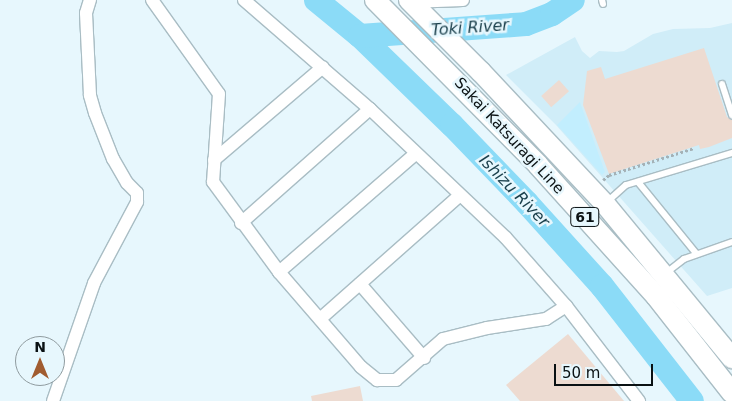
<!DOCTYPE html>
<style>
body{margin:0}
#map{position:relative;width:732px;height:401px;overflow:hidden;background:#e7f7fd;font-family:"DejaVu Sans",sans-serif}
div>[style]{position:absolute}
.built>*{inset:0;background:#d0edf8}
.green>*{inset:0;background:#c2eefe}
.river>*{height:24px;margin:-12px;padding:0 12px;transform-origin:12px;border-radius:12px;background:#8bdbf7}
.building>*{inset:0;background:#eddbd1;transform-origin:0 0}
.path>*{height:2.5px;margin-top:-1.25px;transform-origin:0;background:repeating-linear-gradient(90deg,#a4b1b6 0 2.5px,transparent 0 5px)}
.roads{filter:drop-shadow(1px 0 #a9bdc4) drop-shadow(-1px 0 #a9bdc4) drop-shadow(0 1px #a9bdc4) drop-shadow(0 -1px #a9bdc4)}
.lane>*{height:6px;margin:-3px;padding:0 3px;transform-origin:3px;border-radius:3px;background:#fff}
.street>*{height:12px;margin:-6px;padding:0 6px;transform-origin:6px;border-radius:6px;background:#fff}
.primary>*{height:20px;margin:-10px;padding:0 10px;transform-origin:10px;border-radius:10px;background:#fff}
span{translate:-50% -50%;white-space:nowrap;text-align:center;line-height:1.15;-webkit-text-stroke:5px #e7f7fd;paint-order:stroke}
.shield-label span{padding:1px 4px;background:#e7f7fd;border:1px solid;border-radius:4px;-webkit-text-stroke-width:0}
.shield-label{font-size:14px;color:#0a1113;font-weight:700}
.street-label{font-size:15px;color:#0a1113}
.water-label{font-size:16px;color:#193e4a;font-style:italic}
.north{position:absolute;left:15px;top:336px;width:50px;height:50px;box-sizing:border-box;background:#e7f7fd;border:1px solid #8f9b9f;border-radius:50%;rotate:0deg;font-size:14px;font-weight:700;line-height:20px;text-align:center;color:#0a1113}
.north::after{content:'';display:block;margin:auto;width:18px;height:22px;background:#a15c30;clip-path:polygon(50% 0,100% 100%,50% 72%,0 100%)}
.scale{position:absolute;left:554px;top:364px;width:99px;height:22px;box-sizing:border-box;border:2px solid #0a1113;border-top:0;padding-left:6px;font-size:15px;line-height:18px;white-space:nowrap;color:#0a1113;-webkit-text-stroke:4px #e7f7fd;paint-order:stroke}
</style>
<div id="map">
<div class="built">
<i style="clip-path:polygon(732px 23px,732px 288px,707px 296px,556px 125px,506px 75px,575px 37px,582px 51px,590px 58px,599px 51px,617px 52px,624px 51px,653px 34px,673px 29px,710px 28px)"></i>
</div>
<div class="green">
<i style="clip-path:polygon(580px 102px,605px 172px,602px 175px,557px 125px)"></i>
</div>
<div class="river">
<i style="left:316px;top:0;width:57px;rotate:39.3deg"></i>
<i style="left:360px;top:36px;width:128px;rotate:44.1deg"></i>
<i style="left:452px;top:125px;width:108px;rotate:46.1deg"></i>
<i style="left:527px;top:203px;width:112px;rotate:47.9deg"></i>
<i style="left:602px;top:286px;width:146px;rotate:52deg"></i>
<i style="left:360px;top:36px;width:166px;rotate:-4.1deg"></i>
<i style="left:526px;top:24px;width:28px;rotate:-21deg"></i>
<i style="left:552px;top:14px;width:25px;rotate:-34deg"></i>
</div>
<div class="building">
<i style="clip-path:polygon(704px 48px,727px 117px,732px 120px,732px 138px,709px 147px,700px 149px,699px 145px,609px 174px,583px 105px,587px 71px,601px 67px,605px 79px)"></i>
<i style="left:559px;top:80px;width:15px;height:24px;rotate:48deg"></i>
<i style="clip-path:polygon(568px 334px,624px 401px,520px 401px,506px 385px)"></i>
<i style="clip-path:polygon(360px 386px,363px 401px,312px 401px,311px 396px)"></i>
</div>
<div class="path">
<i style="left:603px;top:180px;width:8px;rotate:-40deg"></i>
<i style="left:609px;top:175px;width:89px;rotate:-17.6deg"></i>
</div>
<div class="roads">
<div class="lane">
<i style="left:602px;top:0;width:4px;rotate:76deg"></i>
<i style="left:722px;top:84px;width:33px;rotate:72deg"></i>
<i style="left:638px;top:182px;width:92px;rotate:50.8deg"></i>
<i style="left:607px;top:202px;width:25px;rotate:-42deg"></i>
<i style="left:626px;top:185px;width:111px;rotate:-16.8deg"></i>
<i style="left:666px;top:273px;width:23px;rotate:-38deg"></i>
<i style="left:684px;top:259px;width:51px;rotate:-19.5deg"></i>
</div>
<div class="street">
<i style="left:152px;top:0;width:115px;rotate:54.5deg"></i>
<i style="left:219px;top:94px;width:88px;rotate:93.9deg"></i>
<i style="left:213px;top:182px;width:112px;rotate:53.7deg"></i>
<i style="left:279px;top:272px;width:125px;rotate:49.2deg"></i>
<i style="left:361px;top:367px;width:21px;rotate:39deg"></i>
<i style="left:377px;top:380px;width:19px"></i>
<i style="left:396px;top:380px;width:62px;rotate:-41.1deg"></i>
<i style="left:443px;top:339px;width:45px;rotate:-14deg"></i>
<i style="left:487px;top:328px;width:60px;rotate:-8.7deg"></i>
<i style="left:546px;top:319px;width:24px;rotate:-33deg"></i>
<i style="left:244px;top:0;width:167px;rotate:40.9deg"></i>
<i style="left:370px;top:109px;width:187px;rotate:43.5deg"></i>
<i style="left:506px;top:238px;width:91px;rotate:48.6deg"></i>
<i style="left:566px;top:306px;width:120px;rotate:52.5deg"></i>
<i style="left:410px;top:2px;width:53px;rotate:-2.2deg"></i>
<i style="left:214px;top:160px;width:143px;rotate:-40.5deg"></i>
<i style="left:241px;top:223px;width:172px;rotate:-41.5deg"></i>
<i style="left:279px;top:272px;width:180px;rotate:-40.9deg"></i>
<i style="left:360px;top:284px;width:98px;rotate:49.1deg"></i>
<i style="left:320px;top:319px;width:186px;rotate:-41.5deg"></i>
<i style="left:53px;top:401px;width:125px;rotate:-70.8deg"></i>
<i style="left:94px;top:283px;width:92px;rotate:-62deg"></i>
<i style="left:137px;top:202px;width:9px;rotate:-90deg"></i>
<i style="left:137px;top:193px;width:14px;rotate:-135deg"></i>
<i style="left:127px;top:183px;width:28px;rotate:-120deg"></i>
<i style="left:113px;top:159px;width:49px;rotate:-111.4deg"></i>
<i style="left:95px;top:113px;width:19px;rotate:-106deg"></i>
<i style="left:90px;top:95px;width:82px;rotate:-92.8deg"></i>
<i style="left:86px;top:13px;width:14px;rotate:-73deg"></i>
</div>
<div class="primary">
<i style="left:375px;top:0;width:232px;rotate:45.3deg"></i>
<i style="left:538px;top:165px;width:176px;rotate:48deg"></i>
<i style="left:656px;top:296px;width:123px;rotate:51.9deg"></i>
<i style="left:409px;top:0;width:102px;rotate:45deg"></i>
<i style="left:481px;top:72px;width:181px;rotate:46.8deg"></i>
<i style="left:605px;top:204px;width:200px;rotate:50.5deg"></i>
</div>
</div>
<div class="shield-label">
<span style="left:585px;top:217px">61</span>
</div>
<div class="street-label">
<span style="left:509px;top:136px;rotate:47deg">Sakai Katsuragi Line</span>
</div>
<div class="water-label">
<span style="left:470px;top:28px;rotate:-4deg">Toki River</span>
<span style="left:514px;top:191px;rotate:46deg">Ishizu River</span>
</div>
<div class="north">N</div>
<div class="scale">50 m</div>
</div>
